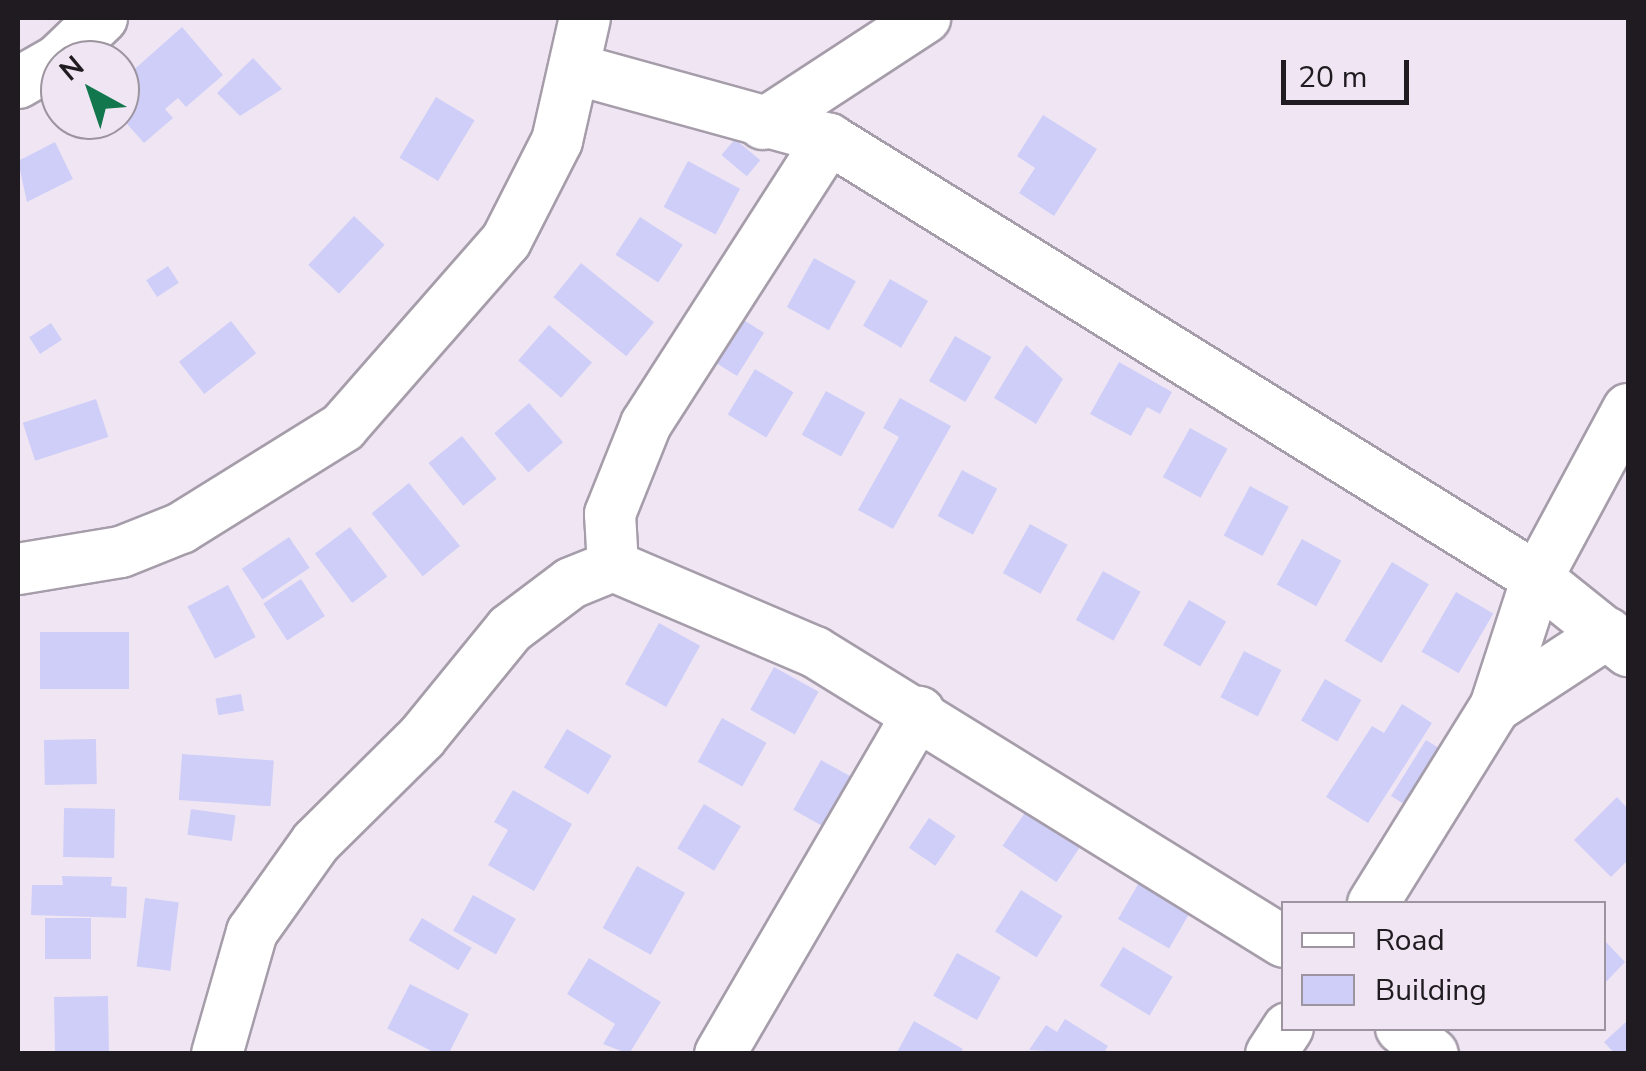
<!DOCTYPE html>
<style>
body{margin:0}
#map{position:relative;width:1646px;height:1071px;overflow:hidden;background:#f0e6f3;font-family:"Nunito Sans",sans-serif}
div>[style]{position:absolute}
.building>*{inset:0;background:#cecef8;transform-origin:0 0}
.roads{filter:drop-shadow(2px 0 #a69daa) drop-shadow(-2px 0 #a69daa) drop-shadow(0 2px #a69daa) drop-shadow(0 -2px #a69daa)}
.minor>*{height:50px;margin:-25px;padding:0 25px;transform-origin:25px;border-radius:25px;background:#fff}
span{translate:-50% -50%;white-space:nowrap;text-align:center;line-height:1.15;-webkit-text-stroke:9px #f0e6f3;paint-order:stroke}
.frame{position:absolute;inset:0;border:20px solid #1f1b20;pointer-events:none}
.legend{position:absolute;left:1281px;top:901px;width:325px;height:130px;box-sizing:border-box;background:#f0e6f3;border:2px solid #9c959f;margin:0;padding:12px 18px;list-style:none;font-size:30px;color:#1f1b20}
.legend li{display:flex;align-items:center;gap:20px;height:50px}
.legend b{width:50px;border:2px solid #9c959f}
.north{position:absolute;left:40px;top:40px;width:100px;height:100px;box-sizing:border-box;background:#f0e6f3;border:2px solid #9c959f;border-radius:50%;rotate:320deg;font-size:28px;font-weight:700;line-height:40px;text-align:center;color:#1f1b20}
.north::after{content:'';display:block;margin:auto;width:35px;height:45px;background:#13774e;clip-path:polygon(50% 0,100% 100%,50% 72%,0 100%)}
.scale{position:absolute;left:1281px;top:60px;width:128px;height:45px;box-sizing:border-box;border:5px solid #1f1b20;border-top:0;padding-left:12px;font-size:30px;line-height:35px;white-space:nowrap;color:#1f1b20;-webkit-text-stroke:8px #f0e6f3;paint-order:stroke}
</style>
<div id="map">
<div class="building">
<i style="clip-path:polygon(182px 27px,223px 75px,186px 107px,178px 98px,165px 109px,173px 118px,144px 143px,120px 116px,120px 82px)"></i>
<i style="clip-path:polygon(253px 58px,282px 89px,240px 116px,217px 93px)"></i>
<i style="left:436px;top:97px;width:45px;height:71px;rotate:31deg"></i>
<i style="clip-path:polygon(1043px 115px,1097px 149px,1054px 216px,1019px 193px,1035px 168px,1017px 156px)"></i>
<i style="left:735px;top:139px;width:33px;height:21px;rotate:40deg"></i>
<i style="clip-path:polygon(55px 142px,73px 179px,27px 202px,18px 161px)"></i>
<i style="left:688px;top:161px;width:59px;height:52px;rotate:28deg"></i>
<i style="left:354px;top:216px;width:42px;height:67px;rotate:43deg"></i>
<i style="left:640px;top:217px;width:51px;height:45px;rotate:33deg"></i>
<i style="left:814px;top:258px;width:48px;height:56px;rotate:29deg"></i>
<i style="left:581px;top:263px;width:94px;height:44px;rotate:39deg"></i>
<i style="left:168px;top:266px;width:20px;height:26px;rotate:57deg"></i>
<i style="left:890px;top:279px;width:44px;height:54px;rotate:30deg"></i>
<i style="left:742px;top:319px;width:26px;height:51px;rotate:32deg"></i>
<i style="left:231px;top:321px;width:41px;height:66px;rotate:52deg"></i>
<i style="left:51px;top:323px;width:20px;height:26px;rotate:57deg"></i>
<i style="left:549px;top:325px;width:57px;height:47px;rotate:41deg"></i>
<i style="left:955px;top:336px;width:42px;height:52px;rotate:30deg"></i>
<i style="clip-path:polygon(1026px 345px,1063px 379px,1036px 424px,994px 398px)"></i>
<i style="clip-path:polygon(1119px 362px,1172px 392px,1160px 414px,1147px 407px,1131px 436px,1090px 414px)"></i>
<i style="left:755px;top:369px;width:45px;height:53px;rotate:31deg"></i>
<i style="left:826px;top:391px;width:45px;height:50px;rotate:29deg"></i>
<i style="clip-path:polygon(900px 398px,951px 426px,893px 529px,858px 510px,899px 437px,883px 428px)"></i>
<i style="left:96px;top:399px;width:40px;height:77px;rotate:72deg"></i>
<i style="left:529px;top:403px;width:52px;height:46px;rotate:49deg"></i>
<i style="left:1190px;top:428px;width:43px;height:56px;rotate:29deg"></i>
<i style="left:462px;top:436px;width:55px;height:43px;rotate:51deg"></i>
<i style="left:962px;top:470px;width:40px;height:52px;rotate:28deg"></i>
<i style="left:409px;top:483px;width:81px;height:48px;rotate:51deg"></i>
<i style="left:1250px;top:486px;width:44px;height:56px;rotate:28deg"></i>
<i style="left:1030px;top:524px;width:43px;height:56px;rotate:29deg"></i>
<i style="left:350px;top:527px;width:62px;height:44px;rotate:53deg"></i>
<i style="left:289px;top:537px;width:37px;height:57px;rotate:56deg"></i>
<i style="left:1302px;top:539px;width:45px;height:52px;rotate:29deg"></i>
<i style="left:1392px;top:562px;width:43px;height:92px;rotate:31deg"></i>
<i style="left:1103px;top:571px;width:43px;height:56px;rotate:29deg"></i>
<i style="left:301px;top:579px;width:44px;height:45px;rotate:57deg"></i>
<i style="left:228px;top:585px;width:59px;height:46px;rotate:62deg"></i>
<i style="left:1456px;top:592px;width:43px;height:69px;rotate:30deg"></i>
<i style="left:1189px;top:600px;width:43px;height:52px;rotate:30deg"></i>
<i style="left:659px;top:623px;width:47px;height:70px;rotate:29deg"></i>
<i style="left:129px;top:632px;width:57px;height:89px;rotate:90deg"></i>
<i style="left:1244px;top:651px;width:42px;height:52px;rotate:27deg"></i>
<i style="left:774px;top:667px;width:51px;height:49px;rotate:29deg"></i>
<i style="left:1325px;top:679px;width:42px;height:48px;rotate:30deg"></i>
<i style="left:241px;top:694px;width:17px;height:26px;rotate:80deg"></i>
<i style="clip-path:polygon(1402px 704px,1432px 723px,1368px 823px,1326px 797px,1372px 726px,1384px 733px)"></i>
<i style="left:722px;top:718px;width:51px;height:50px;rotate:29deg"></i>
<i style="left:567px;top:729px;width:52px;height:45px;rotate:31deg"></i>
<i style="left:96px;top:739px;width:45px;height:52px;rotate:89deg"></i>
<i style="left:1426px;top:740px;width:26px;height:66px;rotate:32deg"></i>
<i style="left:182px;top:754px;width:92px;height:46px;rotate:4deg"></i>
<i style="left:821px;top:760px;width:46px;height:57px;rotate:29deg"></i>
<i style="clip-path:polygon(513px 790px,572px 824px,534px 891px,488px 865px,508px 830px,494px 822px)"></i>
<i style="clip-path:polygon(1617px 797px,1628px 809px,1628px 860px,1611px 877px,1574px 840px)"></i>
<i style="left:704px;top:804px;width:43px;height:52px;rotate:31deg"></i>
<i style="left:64px;top:808px;width:51px;height:49px;rotate:1deg"></i>
<i style="left:191px;top:809px;width:45px;height:26px;rotate:8deg"></i>
<i style="left:1026px;top:811px;width:65px;height:42px;rotate:34deg"></i>
<i style="left:929px;top:818px;width:32px;height:36px;rotate:34deg"></i>
<i style="left:637px;top:866px;width:55px;height:71px;rotate:29deg"></i>
<i style="left:1144px;top:874px;width:59px;height:52px;rotate:30deg"></i>
<i style="clip-path:polygon(62px 876px,112px 877px,111px 886px,127px 887px,126px 918px,31px 915px,32px 885px,63px 885px)"></i>
<i style="left:1021px;top:890px;width:49px;height:49px;rotate:32deg"></i>
<i style="left:473px;top:895px;width:49px;height:41px;rotate:29deg"></i>
<i style="left:145px;top:898px;width:34px;height:69px;rotate:7deg"></i>
<i style="left:45px;top:918px;width:46px;height:41px"></i>
<i style="left:422px;top:918px;width:58px;height:26px;rotate:31deg"></i>
<i style="clip-path:polygon(1604px 940px,1625px 962px,1604px 984px)"></i>
<i style="left:1123px;top:947px;width:58px;height:45px;rotate:31deg"></i>
<i style="left:957px;top:953px;width:50px;height:49px;rotate:29deg"></i>
<i style="clip-path:polygon(589px 958px,661px 1002px,629px 1054px,603px 1044px,615px 1024px,567px 994px)"></i>
<i style="left:410px;top:984px;width:66px;height:50px;rotate:27deg"></i>
<i style="left:108px;top:996px;width:58px;height:54px;rotate:89deg"></i>
<i style="clip-path:polygon(1065px 1019px,1108px 1046px,1103px 1054px,1029px 1050px,1046px 1025px,1057px 1032px)"></i>
<i style="clip-path:polygon(1628px 1020px,1628px 1054px,1615px 1054px,1604px 1042px)"></i>
<i style="clip-path:polygon(914px 1021px,963px 1049px,960px 1054px,896px 1054px)"></i>
</div>
<div class="roads">
<div class="minor">
<i style="left:575px;top:69px;width:263px;rotate:15.4deg"></i>
<i style="left:829px;top:139px;width:833px;rotate:31.8deg"></i>
<i style="left:1537px;top:578px;width:136px;rotate:108deg"></i>
<i style="left:1495px;top:707px;width:232px;rotate:121.8deg"></i>
<i style="left:18px;top:83px;width:46px;rotate:-29.9deg"></i>
<i style="left:58px;top:60px;width:61px;rotate:-43.7deg"></i>
<i style="left:763px;top:124px;width:194px;rotate:-33.2deg"></i>
<i style="left:1628px;top:409px;width:192px;rotate:118.3deg"></i>
<i style="left:1537px;top:578px;width:117px;rotate:38.7deg"></i>
<i style="left:613px;top:566px;width:52px;rotate:-93.3deg"></i>
<i style="left:610px;top:514px;width:97px;rotate:-68.2deg"></i>
<i style="left:646px;top:424px;width:339px;rotate:-57.3deg"></i>
<i style="left:18px;top:569px;width:104px;rotate:-9.4deg"></i>
<i style="left:121px;top:552px;width:65px;rotate:-21.8deg"></i>
<i style="left:181px;top:528px;width:191px;rotate:-31.9deg"></i>
<i style="left:343px;top:427px;width:247px;rotate:-48.8deg"></i>
<i style="left:506px;top:241px;width:112px;rotate:-63deg"></i>
<i style="left:557px;top:141px;width:126px;rotate:-77.2deg"></i>
<i style="left:1495px;top:707px;width:135px;rotate:-33.2deg"></i>
<i style="left:1401px;top:1028px;width:41px;rotate:39.1deg"></i>
<i style="left:217px;top:1054px;width:127px;rotate:-74deg"></i>
<i style="left:252px;top:932px;width:110px;rotate:-54.6deg"></i>
<i style="left:316px;top:842px;width:149px;rotate:-44.7deg"></i>
<i style="left:422px;top:737px;width:139px;rotate:-50.8deg"></i>
<i style="left:510px;top:629px;width:76px;rotate:-37deg"></i>
<i style="left:571px;top:583px;width:45px;rotate:-22deg"></i>
<i style="left:613px;top:566px;width:220px;rotate:23.1deg"></i>
<i style="left:815px;top:652px;width:551px;rotate:31.73deg"></i>
<i style="left:720px;top:1054px;width:396px;rotate:-59.8deg"></i>
<i style="left:1271px;top:1054px;width:31px;rotate:-57deg"></i>
</div>
</div>
<div class="frame"></div>
<ul class="legend">
<li><b style="height:12px;background:#fff"></b>Road</li>
<li><b style="height:28px;background:#cecef8"></b>Building</li>
</ul>
<div class="north">N</div>
<div class="scale">20 m</div>
</div>
